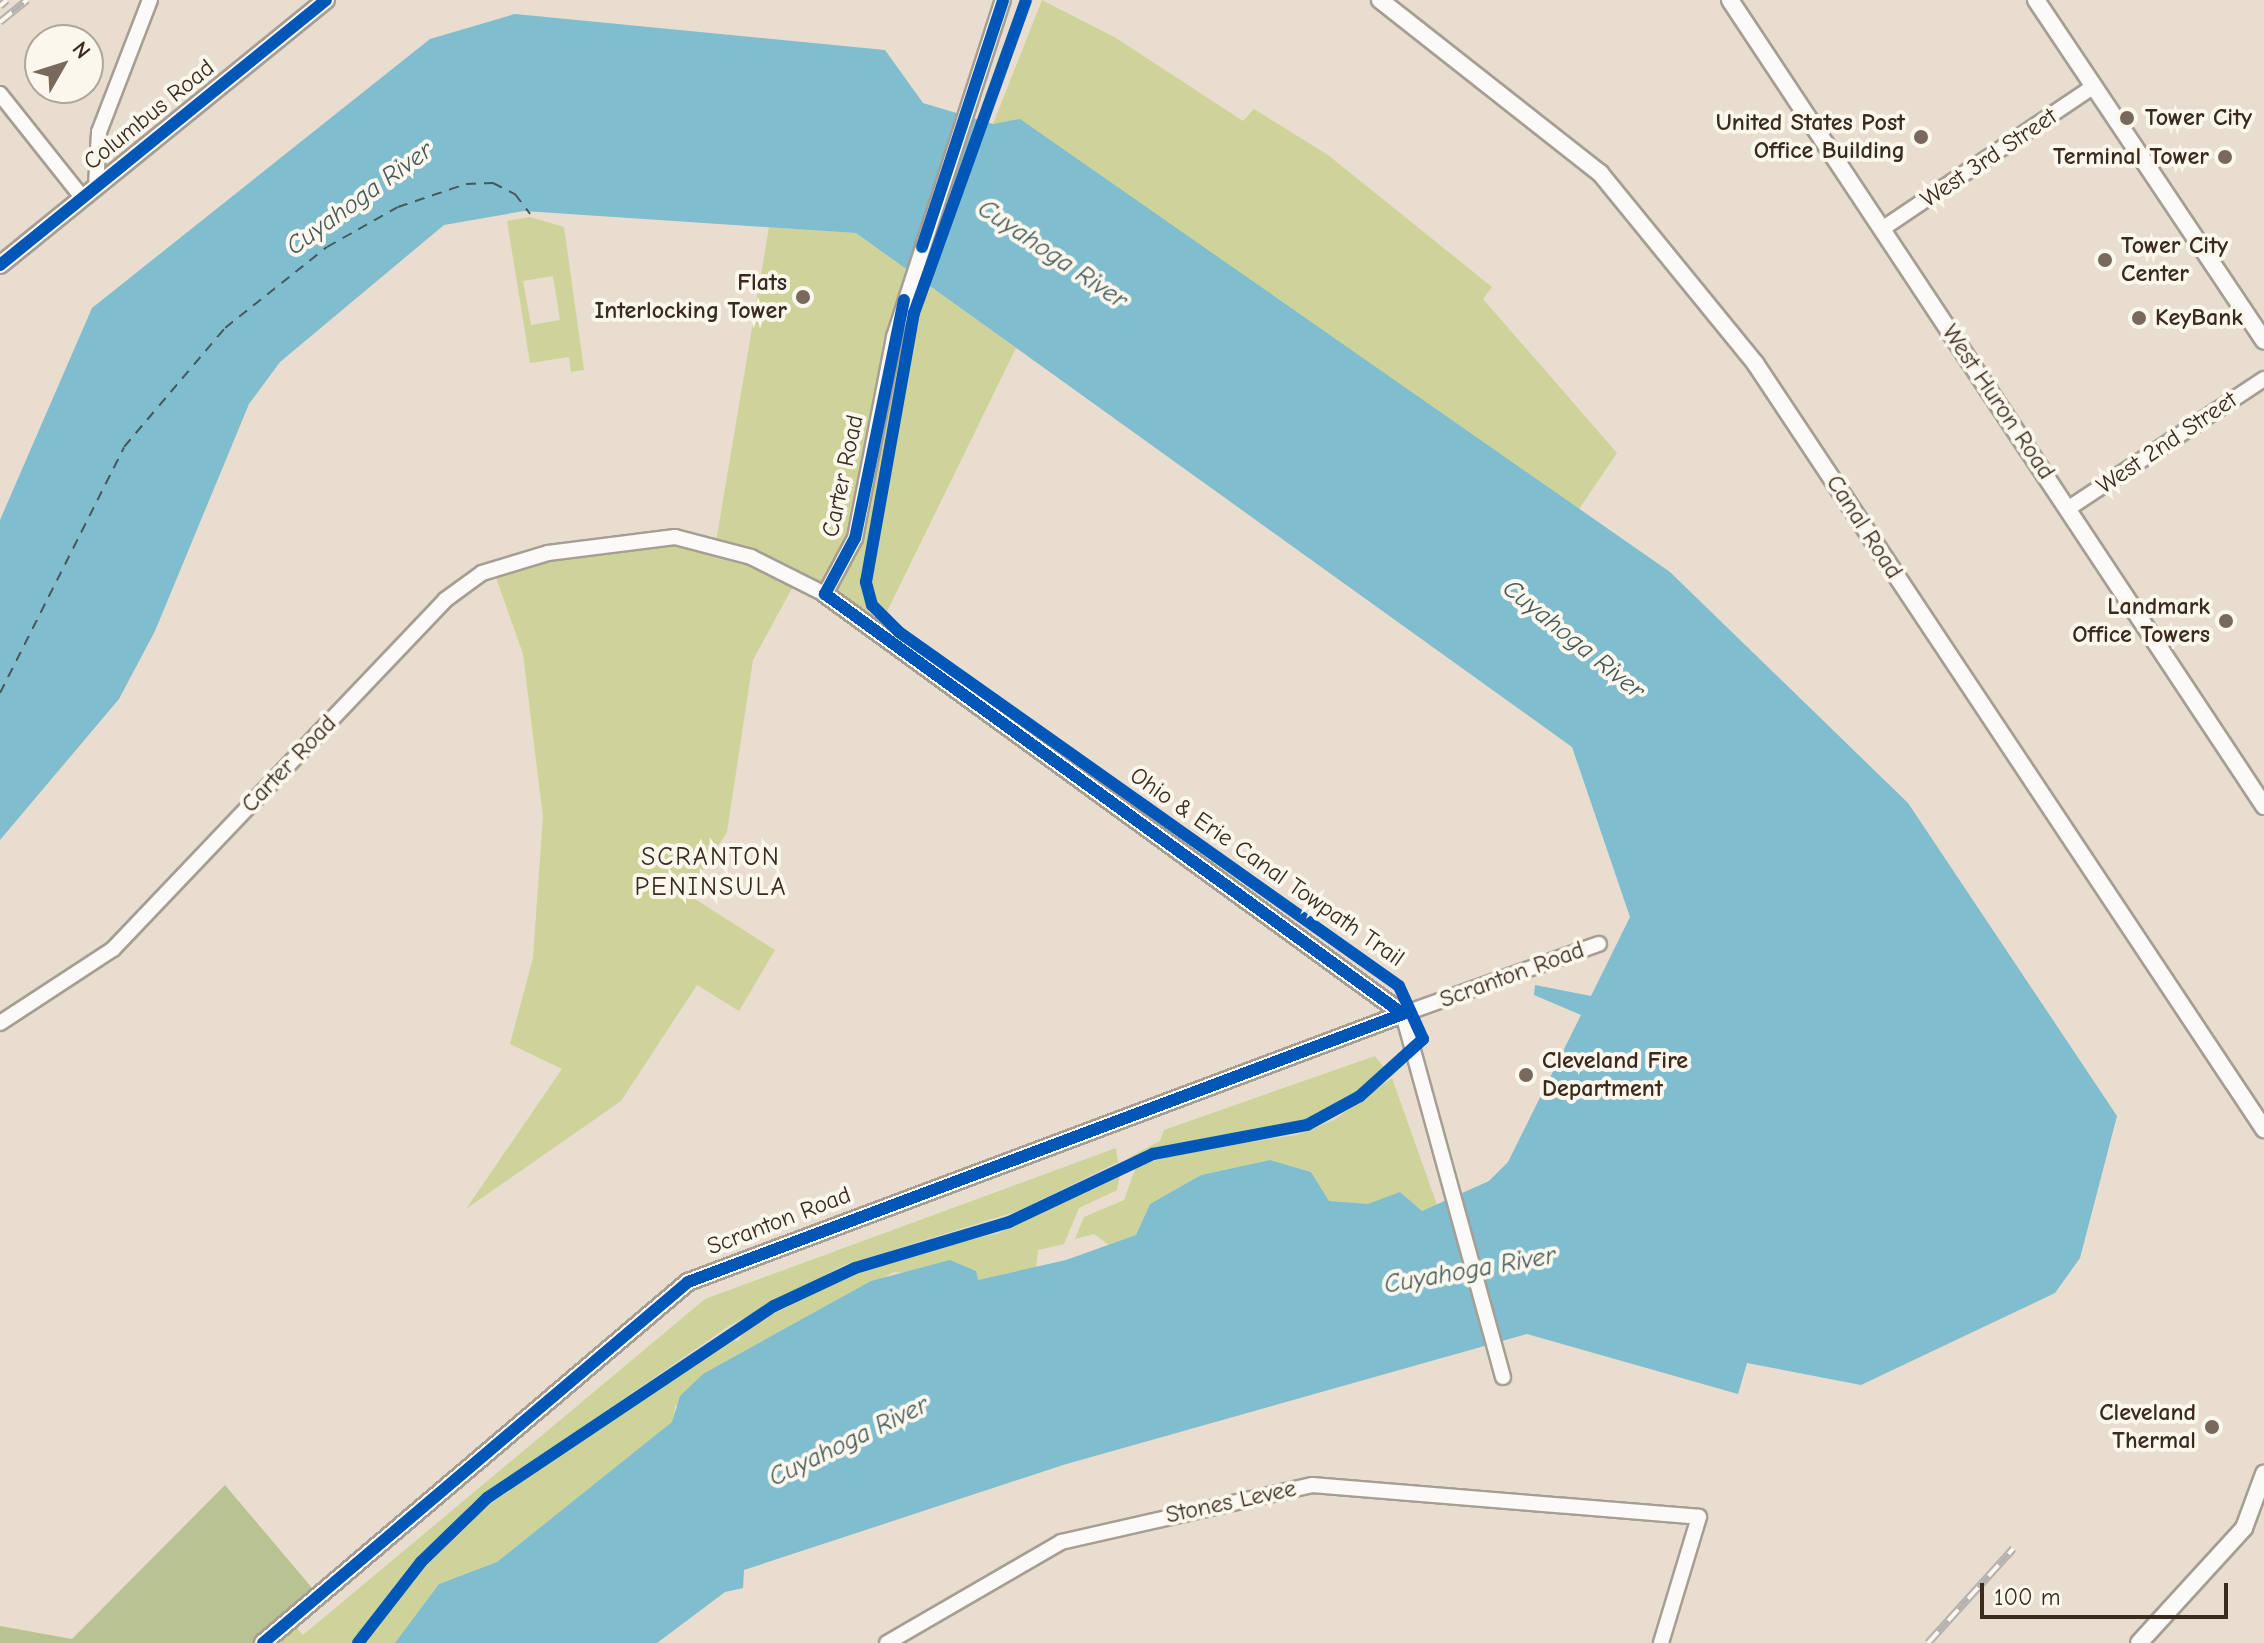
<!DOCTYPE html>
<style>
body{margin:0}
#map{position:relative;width:2264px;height:1643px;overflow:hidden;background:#e8ddce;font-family:"Comic Neue",sans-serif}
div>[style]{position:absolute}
.green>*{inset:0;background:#ced399}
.forest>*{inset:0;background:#b9c392}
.water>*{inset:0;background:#7fbdcf}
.ferry>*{height:2px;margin-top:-1px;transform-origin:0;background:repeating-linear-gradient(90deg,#43595c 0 10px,transparent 0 18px)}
.roads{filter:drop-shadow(2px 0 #a69e93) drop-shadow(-2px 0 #a69e93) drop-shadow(0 2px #a69e93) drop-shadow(0 -2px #a69e93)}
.minor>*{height:14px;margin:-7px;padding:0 7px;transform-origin:7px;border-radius:7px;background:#fcfaf8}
.tertiary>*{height:16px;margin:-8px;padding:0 8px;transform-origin:8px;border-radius:8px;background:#fcfaf8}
.rail>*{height:8px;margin-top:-4px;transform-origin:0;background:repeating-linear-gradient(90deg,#fbf7ec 0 15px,#b6b2af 0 30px);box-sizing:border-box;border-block:2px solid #b6b2af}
.cycleway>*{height:12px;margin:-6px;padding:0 6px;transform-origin:6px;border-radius:6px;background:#0057b8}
.dots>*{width:22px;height:22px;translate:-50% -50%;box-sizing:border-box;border:4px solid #fbf7ec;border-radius:50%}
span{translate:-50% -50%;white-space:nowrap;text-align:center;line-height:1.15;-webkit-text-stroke:8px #fbf7ec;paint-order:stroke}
.street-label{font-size:24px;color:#3b2a1e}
.poi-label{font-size:24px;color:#3b2a1e;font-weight:700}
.left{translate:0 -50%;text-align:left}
.right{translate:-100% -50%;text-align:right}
.water-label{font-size:26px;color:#43595c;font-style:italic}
.neighbourhood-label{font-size:26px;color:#3b2a1e;letter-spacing:2px}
.north{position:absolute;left:24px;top:24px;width:80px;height:80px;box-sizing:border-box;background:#fbf7ec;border:2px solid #aea59a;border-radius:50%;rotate:51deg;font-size:22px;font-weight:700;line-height:32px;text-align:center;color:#3b2a1e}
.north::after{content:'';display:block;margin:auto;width:28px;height:36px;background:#78695c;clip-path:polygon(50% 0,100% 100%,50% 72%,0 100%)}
.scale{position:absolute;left:1980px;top:1583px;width:248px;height:36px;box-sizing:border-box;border:4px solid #3b2a1e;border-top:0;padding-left:10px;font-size:24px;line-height:28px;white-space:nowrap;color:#3b2a1e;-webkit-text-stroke:6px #fbf7ec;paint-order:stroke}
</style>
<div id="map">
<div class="green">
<i style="clip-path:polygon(1042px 0,1116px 38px,1243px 121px,1254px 109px,1328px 155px,1492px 287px,1483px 299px,1617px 453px,1579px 509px,1020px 120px,993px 124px)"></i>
<i style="clip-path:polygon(evenodd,530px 217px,564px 227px,584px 370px,571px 372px,569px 357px,530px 363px,507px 221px,530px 217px,553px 276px,560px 320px,531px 325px,523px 281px,553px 276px)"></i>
<i style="clip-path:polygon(769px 227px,856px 233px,1016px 348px,876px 634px,797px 579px,753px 660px,727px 832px,687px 894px,775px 950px,739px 1011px,697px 985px,621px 1101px,466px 1209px,562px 1069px,510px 1044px,533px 958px,543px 817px,523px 654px,493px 569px,647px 538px,715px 548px)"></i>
<i style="clip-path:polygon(1375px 1056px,1385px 1069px,1373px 1082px,1312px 1119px,1128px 1158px,1160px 1141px,1164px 1130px)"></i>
<i style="clip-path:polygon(1392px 1078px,1437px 1205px,1422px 1211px,1400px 1192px,1368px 1205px,1329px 1201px,1311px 1172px,1270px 1160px,1201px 1175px,1150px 1204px,1136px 1235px,1109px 1245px,1094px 1234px,1075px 1239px,1084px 1217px,1124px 1200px,1136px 1167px,1181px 1152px,1296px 1135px,1334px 1120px)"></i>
<i style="clip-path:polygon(1116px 1148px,1118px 1162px,1018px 1211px,844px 1265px,729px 1326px,471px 1504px,353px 1643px,263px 1643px,290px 1620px,303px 1635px,705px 1299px)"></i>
<i style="clip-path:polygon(1114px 1173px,1120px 1174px,1117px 1190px,1079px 1208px,1064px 1244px,1038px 1250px,1036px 1267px,978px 1280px,894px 1272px,703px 1374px,675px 1407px,673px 1422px,497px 1562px,439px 1584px,396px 1643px,365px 1643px,422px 1567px,477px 1513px,729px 1339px,738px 1341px,747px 1327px,880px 1261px,999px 1233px)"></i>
</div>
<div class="forest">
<i style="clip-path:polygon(225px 1485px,318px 1595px,263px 1643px,0 1643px,0 1626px,72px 1639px)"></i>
</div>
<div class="water">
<i style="clip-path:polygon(515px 14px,885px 50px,923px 103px,993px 124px,1020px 119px,1670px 572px,1908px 803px,2117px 1116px,2080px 1258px,2055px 1293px,1861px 1385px,1747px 1363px,1738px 1394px,1527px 1334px,1063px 1465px,744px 1570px,743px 1588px,725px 1592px,657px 1643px,395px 1643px,439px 1584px,497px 1562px,672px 1422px,680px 1396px,703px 1374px,871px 1281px,950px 1260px,976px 1271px,978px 1280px,1066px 1260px,1136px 1235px,1150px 1204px,1201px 1175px,1270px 1160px,1311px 1172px,1329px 1201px,1368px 1204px,1400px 1192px,1422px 1211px,1489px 1181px,1508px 1162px,1581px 1015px,1534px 995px,1535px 985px,1591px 996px,1630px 917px,1572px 747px,856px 233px,524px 211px,444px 225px,280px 362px,249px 404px,155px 631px,119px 699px,0 840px,0 520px,92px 308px,430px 39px)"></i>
</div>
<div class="ferry">
<i style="left:0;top:693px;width:275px;rotate:-63.2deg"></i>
<i style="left:124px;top:447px;width:156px;rotate:-49.7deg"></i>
<i style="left:225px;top:328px;width:130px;rotate:-38.5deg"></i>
<i style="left:327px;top:247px;width:81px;rotate:-29.4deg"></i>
<i style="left:398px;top:207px;width:72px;rotate:-18.7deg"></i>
<i style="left:466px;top:184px;width:27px;rotate:-2deg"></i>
<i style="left:493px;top:183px;width:25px;rotate:27deg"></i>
<i style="left:515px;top:194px;width:25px;rotate:53deg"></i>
</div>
<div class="roads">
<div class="minor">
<i style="left:0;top:94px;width:132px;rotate:51.5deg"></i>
<i style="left:96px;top:186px;width:54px;rotate:-86.8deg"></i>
<i style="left:99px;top:132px;width:142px;rotate:-68.9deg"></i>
<i style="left:1882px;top:229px;width:256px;rotate:-34deg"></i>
<i style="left:2069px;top:508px;width:234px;rotate:-33.5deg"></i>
<i style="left:0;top:1023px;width:135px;rotate:-33.2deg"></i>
<i style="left:113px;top:949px;width:482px;rotate:-46.4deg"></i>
<i style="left:445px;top:600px;width:46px;rotate:-36.1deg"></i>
<i style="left:482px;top:573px;width:69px;rotate:-16.9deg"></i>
<i style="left:548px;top:553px;width:128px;rotate:-7.2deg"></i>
<i style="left:675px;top:537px;width:79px;rotate:14.7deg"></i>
<i style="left:751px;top:557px;width:83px;rotate:26.6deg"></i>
<i style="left:825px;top:594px;width:64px;rotate:-61.8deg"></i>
<i style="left:855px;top:538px;width:205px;rotate:-79deg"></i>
<i style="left:894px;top:337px;width:354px;rotate:-72.1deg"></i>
<i style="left:1503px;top:1377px;width:377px;rotate:-105.4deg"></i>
<i style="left:1403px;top:1014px;width:208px;rotate:-19.7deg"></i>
<i style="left:887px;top:1643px;width:201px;rotate:-30.1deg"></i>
<i style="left:1061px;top:1542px;width:257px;rotate:-12.8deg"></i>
<i style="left:1312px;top:1485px;width:388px;rotate:4.7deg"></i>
<i style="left:1699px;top:1517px;width:132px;rotate:106.8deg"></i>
</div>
<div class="tertiary">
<i style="left:1380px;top:0;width:280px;rotate:38.2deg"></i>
<i style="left:1600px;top:173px;width:245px;rotate:50.8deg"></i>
<i style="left:1755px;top:363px;width:920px;rotate:56.4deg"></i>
<i style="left:1730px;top:0;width:967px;rotate:56.47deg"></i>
<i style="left:2036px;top:0;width:410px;rotate:56.2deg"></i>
<i style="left:0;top:265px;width:420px;rotate:-39.1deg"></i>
<i style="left:825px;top:594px;width:714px;rotate:36deg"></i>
<i style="left:263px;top:1643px;width:558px;rotate:-40.34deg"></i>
<i style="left:688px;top:1282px;width:764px;rotate:-20.55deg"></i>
<i style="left:2139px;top:1643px;width:156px;rotate:-47.6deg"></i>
<i style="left:2244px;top:1528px;width:58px;rotate:-69.7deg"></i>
</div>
</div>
<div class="rail">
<i style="left:0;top:6px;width:9px;rotate:-41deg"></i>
<i style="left:0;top:22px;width:35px;rotate:-39deg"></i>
<i style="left:1928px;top:1643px;width:127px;rotate:-47.9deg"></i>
</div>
<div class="cycleway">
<i style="left:922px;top:247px;width:260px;rotate:-71.8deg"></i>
<i style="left:0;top:265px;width:420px;rotate:-39.1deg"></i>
<i style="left:904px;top:300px;width:243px;rotate:101.6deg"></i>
<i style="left:855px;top:538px;width:64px;rotate:118.2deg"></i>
<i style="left:825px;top:594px;width:714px;rotate:36deg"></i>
<i style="left:263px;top:1643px;width:558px;rotate:-40.34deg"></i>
<i style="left:688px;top:1282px;width:764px;rotate:-20.55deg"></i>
<i style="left:358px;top:1643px;width:103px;rotate:-52.1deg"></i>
<i style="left:421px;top:1562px;width:92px;rotate:-44.1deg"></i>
<i style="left:487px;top:1498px;width:345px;rotate:-33.8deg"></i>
<i style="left:774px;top:1306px;width:89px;rotate:-25.1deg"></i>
<i style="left:855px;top:1268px;width:161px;rotate:-16.6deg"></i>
<i style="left:1009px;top:1222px;width:159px;rotate:-25.3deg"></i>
<i style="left:1153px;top:1154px;width:157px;rotate:-10.7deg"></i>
<i style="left:1307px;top:1125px;width:60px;rotate:-28.7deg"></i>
<i style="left:1360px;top:1096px;width:85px;rotate:-42.1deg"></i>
<i style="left:1423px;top:1039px;width:58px;rotate:-114.4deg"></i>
<i style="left:1399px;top:986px;width:613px;rotate:-144.7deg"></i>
<i style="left:899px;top:632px;width:38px;rotate:-135deg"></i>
<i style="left:872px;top:605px;width:24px;rotate:-105deg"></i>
<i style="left:866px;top:582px;width:273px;rotate:-79.9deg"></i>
<i style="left:914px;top:313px;width:332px;rotate:-70.3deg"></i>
</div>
<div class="dots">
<i style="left:2127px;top:118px;background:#78695c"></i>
<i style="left:1921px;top:137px;background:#78695c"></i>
<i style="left:2225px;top:157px;background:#78695c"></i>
<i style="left:2105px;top:260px;background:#78695c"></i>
<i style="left:803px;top:297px;background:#78695c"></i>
<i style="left:2139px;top:318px;background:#78695c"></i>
<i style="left:2226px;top:621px;background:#78695c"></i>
<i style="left:1526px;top:1075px;background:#78695c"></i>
<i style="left:2212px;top:1427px;background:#78695c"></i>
</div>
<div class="street-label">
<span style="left:149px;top:115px;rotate:-39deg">Columbus Road</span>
<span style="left:1989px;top:158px;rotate:-34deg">West 3rd Street</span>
<span style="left:1998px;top:402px;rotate:56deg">West Huron Road</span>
<span style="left:2167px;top:443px;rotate:-34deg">West 2nd Street</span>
<span style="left:843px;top:476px;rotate:-78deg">Carter Road</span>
<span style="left:1864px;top:527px;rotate:57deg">Canal Road</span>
<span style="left:289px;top:764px;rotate:-46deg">Carter Road</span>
<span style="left:1267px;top:867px;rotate:35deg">Ohio &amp; Erie Canal Towpath Trail</span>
<span style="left:1512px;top:975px;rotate:-20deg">Scranton Road</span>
<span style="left:779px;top:1221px;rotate:-21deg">Scranton Road</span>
<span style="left:1231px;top:1502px;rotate:-12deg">Stones Levee</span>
</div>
<div class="poi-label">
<span class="left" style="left:2145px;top:118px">Tower City</span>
<span class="right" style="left:1905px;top:137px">United States Post<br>Office Building</span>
<span class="right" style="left:2209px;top:157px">Terminal Tower</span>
<span class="left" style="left:2121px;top:260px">Tower City<br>Center</span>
<span class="right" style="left:787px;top:297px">Flats<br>Interlocking Tower</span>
<span class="left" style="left:2155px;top:318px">KeyBank</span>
<span class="right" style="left:2210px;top:621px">Landmark<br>Office Towers</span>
<span class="left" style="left:1542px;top:1075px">Cleveland Fire<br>Department</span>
<span class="right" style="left:2196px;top:1427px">Cleveland<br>Thermal</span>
</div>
<div class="water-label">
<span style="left:360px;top:199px;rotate:-36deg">Cuyahoga River</span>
<span style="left:1052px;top:255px;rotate:34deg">Cuyahoga River</span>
<span style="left:1573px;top:640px;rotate:39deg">Cuyahoga River</span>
<span style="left:1470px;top:1271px;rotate:-10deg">Cuyahoga River</span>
<span style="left:849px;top:1442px;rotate:-26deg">Cuyahoga River</span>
</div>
<div class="neighbourhood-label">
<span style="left:711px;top:873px">SCRANTON<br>PENINSULA</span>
</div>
<div class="north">N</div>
<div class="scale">100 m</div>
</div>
